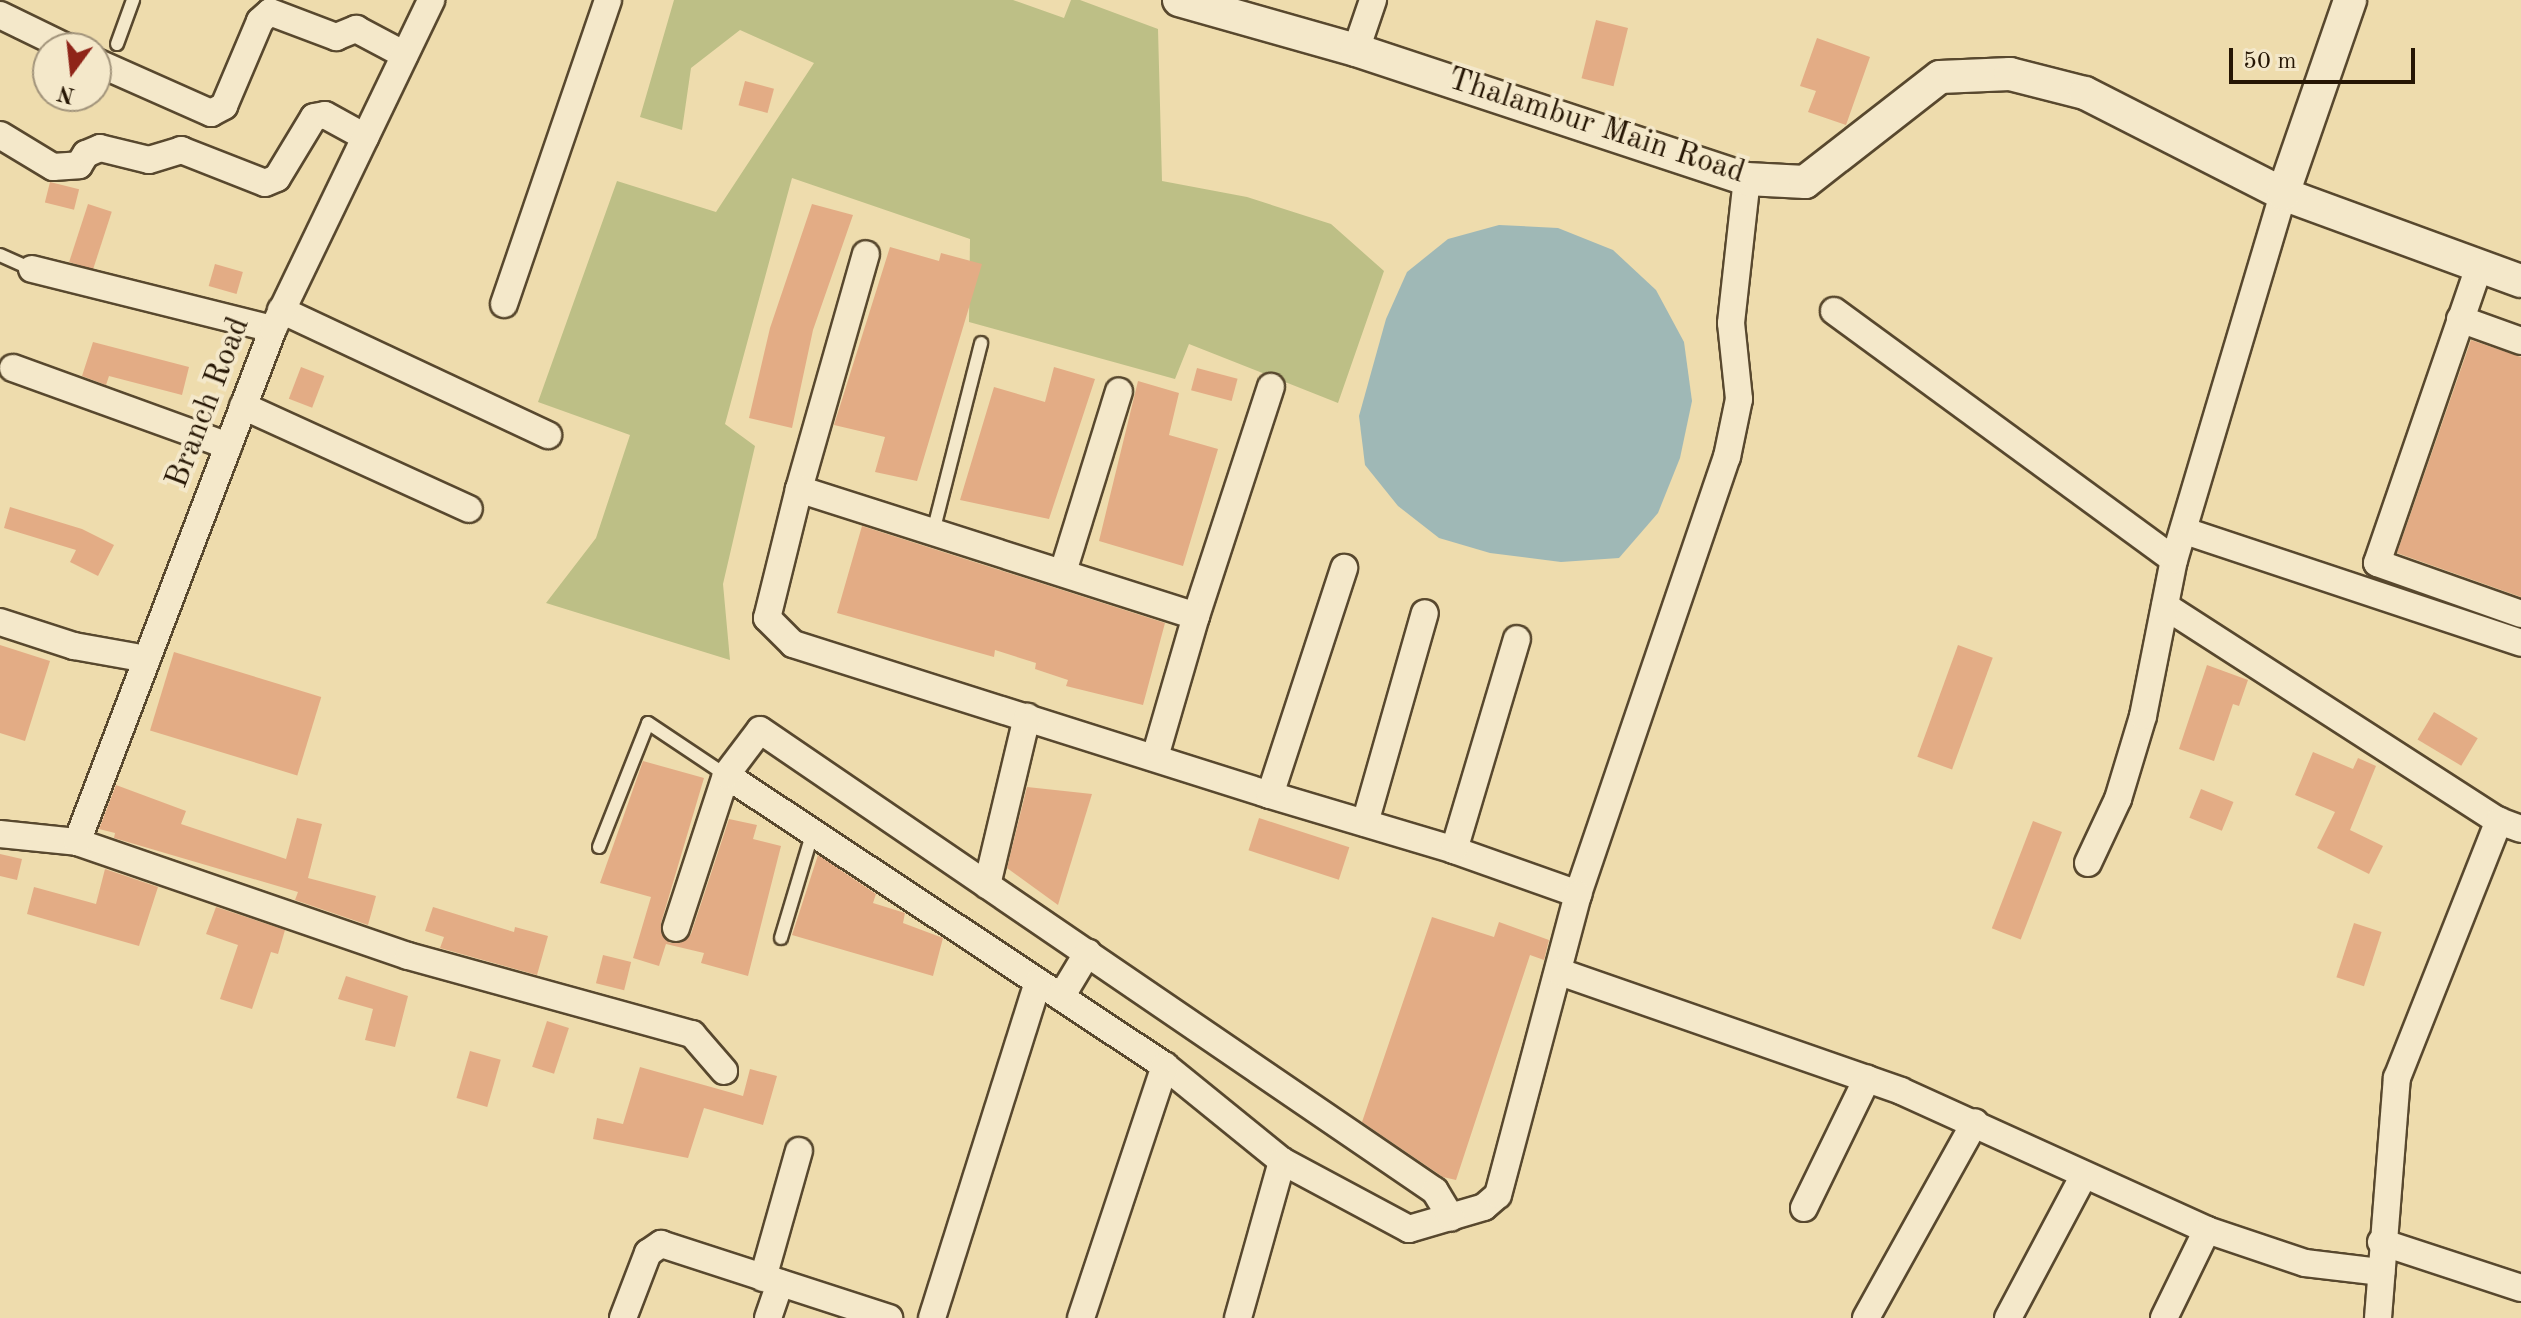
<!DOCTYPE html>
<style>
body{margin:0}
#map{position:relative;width:2521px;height:1318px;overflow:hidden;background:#eedcad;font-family:"Old Standard TT",serif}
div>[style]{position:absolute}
.green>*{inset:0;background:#bdbf86}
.water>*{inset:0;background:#9fb8b6}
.building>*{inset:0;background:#e3ac85;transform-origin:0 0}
.roads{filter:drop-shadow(2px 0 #58482e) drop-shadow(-2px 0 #58482e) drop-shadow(0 2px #58482e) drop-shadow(0 -2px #58482e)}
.service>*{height:12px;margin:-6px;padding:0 6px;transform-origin:6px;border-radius:6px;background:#f4e8ca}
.minor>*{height:26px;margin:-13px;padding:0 13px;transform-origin:13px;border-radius:13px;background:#f4e8ca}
.tertiary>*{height:32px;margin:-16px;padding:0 16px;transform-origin:16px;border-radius:16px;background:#f4e8ca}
span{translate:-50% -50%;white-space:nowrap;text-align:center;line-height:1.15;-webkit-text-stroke:8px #f4e8ca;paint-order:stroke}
.street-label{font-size:32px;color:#261604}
.north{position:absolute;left:32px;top:32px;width:80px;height:80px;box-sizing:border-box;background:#f4e8ca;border:2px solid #a2947b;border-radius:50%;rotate:195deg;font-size:22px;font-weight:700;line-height:32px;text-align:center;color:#261604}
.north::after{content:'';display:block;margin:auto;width:28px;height:36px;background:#8f2418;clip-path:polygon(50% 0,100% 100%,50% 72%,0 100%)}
.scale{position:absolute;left:2229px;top:48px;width:186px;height:36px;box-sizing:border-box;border:4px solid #261604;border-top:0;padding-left:10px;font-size:24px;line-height:28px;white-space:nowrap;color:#261604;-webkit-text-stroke:6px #f4e8ca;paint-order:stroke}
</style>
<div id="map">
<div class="green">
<i style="clip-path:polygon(674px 0,1013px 0,1064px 18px,1071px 0,1080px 0,1158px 29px,1162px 181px,1247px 197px,1331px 224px,1384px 271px,1338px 403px,1189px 344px,1175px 379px,969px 322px,970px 239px,792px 178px,725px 424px,755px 446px,723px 584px,730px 660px,546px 603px,596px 538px,630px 435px,538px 402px,617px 181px,716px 212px,814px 63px,740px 30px,691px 68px,682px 130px,640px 117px)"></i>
</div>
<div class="water">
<i style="clip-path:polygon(1499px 225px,1558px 228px,1613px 250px,1656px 290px,1684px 342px,1692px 401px,1680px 458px,1658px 513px,1619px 558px,1561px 562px,1490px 553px,1439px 538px,1398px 506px,1365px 465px,1359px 416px,1386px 319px,1407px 272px,1448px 239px)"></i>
</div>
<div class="building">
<i style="left:1596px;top:20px;width:33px;height:60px;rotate:14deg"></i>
<i style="clip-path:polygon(1817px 38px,1870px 57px,1846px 125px,1808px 112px,1816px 91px,1800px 86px)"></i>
<i style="left:745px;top:81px;width:30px;height:25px;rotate:15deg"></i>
<i style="left:50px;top:182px;width:30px;height:21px;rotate:14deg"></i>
<i style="left:88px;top:204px;width:25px;height:61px;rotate:18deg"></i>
<i style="clip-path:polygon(812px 204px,853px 215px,813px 330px,792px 428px,749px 418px,770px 328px)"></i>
<i style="clip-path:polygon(890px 247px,939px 261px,941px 253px,982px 264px,917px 481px,875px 472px,885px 437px,834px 425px)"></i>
<i style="left:215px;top:264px;width:29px;height:23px;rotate:16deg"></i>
<i style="clip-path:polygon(2471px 340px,2521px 357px,2521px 597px,2397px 553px)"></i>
<i style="clip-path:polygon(93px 342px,189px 367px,182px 395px,109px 376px,106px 385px,82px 376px)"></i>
<i style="left:301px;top:367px;width:25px;height:34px;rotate:21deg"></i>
<i style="clip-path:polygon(1054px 367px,1095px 379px,1049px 519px,960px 500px,994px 387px,1045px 402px)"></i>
<i style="left:1197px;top:368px;width:42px;height:23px;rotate:15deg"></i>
<i style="clip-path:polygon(1138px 381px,1179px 393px,1169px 435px,1218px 449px,1183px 566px,1099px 541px)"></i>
<i style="clip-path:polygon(10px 507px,82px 529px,114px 545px,98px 576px,70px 562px,76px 550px,4px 528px)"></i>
<i style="clip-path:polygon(862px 526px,1165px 623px,1143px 705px,1066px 686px,1068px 680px,1035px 669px,1036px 663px,995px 650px,994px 657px,837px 613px)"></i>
<i style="clip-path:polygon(0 645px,50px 661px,25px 741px,0 733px)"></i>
<i style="left:1958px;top:645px;width:37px;height:119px;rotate:20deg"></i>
<i style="left:174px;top:652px;width:154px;height:82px;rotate:17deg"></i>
<i style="clip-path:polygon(2207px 665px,2248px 680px,2239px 706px,2233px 704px,2214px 761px,2179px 749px)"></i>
<i style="left:2434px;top:712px;width:51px;height:32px;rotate:31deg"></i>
<i style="clip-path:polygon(2313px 752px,2353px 769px,2358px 758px,2376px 766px,2350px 830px,2383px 846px,2369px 874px,2317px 848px,2335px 812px,2295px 795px)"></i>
<i style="clip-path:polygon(643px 761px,704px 778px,661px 923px,661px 932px,670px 943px,680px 943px,691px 934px,729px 819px,757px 825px,753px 839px,781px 846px,748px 976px,701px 963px,704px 953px,666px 944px,659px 966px,633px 958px,651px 897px,600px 883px)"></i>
<i style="clip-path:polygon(116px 785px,186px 811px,181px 824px,286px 859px,297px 818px,322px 824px,308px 878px,376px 896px,368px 925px,295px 900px,298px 892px,114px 838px,115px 833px,99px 829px)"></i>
<i style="clip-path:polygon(1027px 787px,1092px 794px,1058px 905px,1007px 868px)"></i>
<i style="left:2201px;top:789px;width:35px;height:31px;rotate:22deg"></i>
<i style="left:1259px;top:818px;width:95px;height:34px;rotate:18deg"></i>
<i style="left:2033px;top:821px;width:31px;height:115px;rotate:21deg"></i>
<i style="clip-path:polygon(0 854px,22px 859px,17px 880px,0 876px)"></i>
<i style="clip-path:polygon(818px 855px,876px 894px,873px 903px,905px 913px,903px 923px,943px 938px,933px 976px,792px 935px)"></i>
<i style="clip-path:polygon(105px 869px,158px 887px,139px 946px,27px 914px,34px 887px,96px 904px)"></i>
<i style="clip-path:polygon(216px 907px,285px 930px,278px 954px,271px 952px,252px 1009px,220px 999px,238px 945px,206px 934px)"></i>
<i style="clip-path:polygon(433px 907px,514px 932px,515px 927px,548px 936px,537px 975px,440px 948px,444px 937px,425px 931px)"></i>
<i style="clip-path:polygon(1432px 917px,1494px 937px,1499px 922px,1549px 940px,1544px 960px,1530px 955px,1456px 1180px,1443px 1177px,1362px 1122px)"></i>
<i style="left:2354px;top:923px;width:29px;height:57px;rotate:18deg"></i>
<i style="left:603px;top:955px;width:29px;height:29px;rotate:14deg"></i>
<i style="clip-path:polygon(346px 976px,408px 996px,395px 1047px,365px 1040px,373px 1009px,338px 999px)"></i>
<i style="left:547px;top:1021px;width:23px;height:48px;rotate:18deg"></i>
<i style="left:470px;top:1051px;width:32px;height:49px;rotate:16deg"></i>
<i style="clip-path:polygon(640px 1067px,743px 1096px,750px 1069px,777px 1076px,763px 1125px,704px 1108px,688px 1158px,593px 1139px,597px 1118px,623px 1124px)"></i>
</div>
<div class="roads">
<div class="service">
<i style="left:117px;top:44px;width:47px;rotate:-70deg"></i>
<i style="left:0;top:255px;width:35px;rotate:24deg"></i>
<i style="left:933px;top:532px;width:195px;rotate:-75.7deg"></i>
<i style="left:599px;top:847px;width:133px;rotate:-68.4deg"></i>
<i style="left:648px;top:723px;width:94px;rotate:33.7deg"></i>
<i style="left:781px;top:938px;width:112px;rotate:-73.3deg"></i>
</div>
<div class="minor">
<i style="left:0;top:15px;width:76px;rotate:25.9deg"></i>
<i style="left:1356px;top:50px;width:53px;rotate:-71.2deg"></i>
<i style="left:96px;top:62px;width:126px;rotate:23.9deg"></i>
<i style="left:211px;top:113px;width:15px;rotate:-28deg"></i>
<i style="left:224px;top:106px;width:92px;rotate:-67deg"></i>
<i style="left:260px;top:21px;width:13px;rotate:-42deg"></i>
<i style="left:270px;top:12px;width:71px;rotate:20.7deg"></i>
<i style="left:336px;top:37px;width:22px;rotate:-22deg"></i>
<i style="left:356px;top:29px;width:55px;rotate:28deg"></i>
<i style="left:0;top:135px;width:62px;rotate:31.1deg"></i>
<i style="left:53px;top:167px;width:26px;rotate:-4deg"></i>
<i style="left:79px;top:165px;width:13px;rotate:-58deg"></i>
<i style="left:86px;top:154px;width:15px;rotate:-23deg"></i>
<i style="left:100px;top:148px;width:50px;rotate:13.8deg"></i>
<i style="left:149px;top:160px;width:34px;rotate:-17deg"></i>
<i style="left:181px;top:150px;width:90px;rotate:21.4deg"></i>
<i style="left:265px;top:183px;width:13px;rotate:-23deg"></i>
<i style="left:277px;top:178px;width:71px;rotate:-58.8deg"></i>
<i style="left:314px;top:117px;width:11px;rotate:-10deg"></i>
<i style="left:325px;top:115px;width:46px;rotate:28.8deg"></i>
<i style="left:2480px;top:264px;width:316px;rotate:109deg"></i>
<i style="left:2377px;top:563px;width:153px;rotate:19.5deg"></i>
<i style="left:32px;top:269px;width:248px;rotate:14deg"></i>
<i style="left:504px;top:304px;width:321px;rotate:-71.1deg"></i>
<i style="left:281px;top:310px;width:295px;rotate:25.1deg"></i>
<i style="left:1834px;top:311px;width:421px;rotate:36.2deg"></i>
<i style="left:2460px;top:319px;width:65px;rotate:19.8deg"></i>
<i style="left:13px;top:368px;width:229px;rotate:19.9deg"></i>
<i style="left:243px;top:406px;width:248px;rotate:24.5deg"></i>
<i style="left:799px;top:489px;width:244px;rotate:-74.1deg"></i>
<i style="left:2185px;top:531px;width:354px;rotate:18.4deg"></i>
<i style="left:1063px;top:572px;width:189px;rotate:-72.8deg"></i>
<i style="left:2165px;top:606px;width:397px;rotate:32.8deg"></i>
<i style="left:2499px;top:821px;width:23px;rotate:20deg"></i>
<i style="left:1196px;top:616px;width:241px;rotate:-71.9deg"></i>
<i style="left:0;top:622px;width:78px;rotate:18deg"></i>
<i style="left:74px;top:646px;width:74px;rotate:10.1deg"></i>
<i style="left:1155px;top:757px;width:147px;rotate:-73.8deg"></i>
<i style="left:1196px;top:616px;width:417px;rotate:-162.3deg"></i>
<i style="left:799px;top:489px;width:133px;rotate:103.9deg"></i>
<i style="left:767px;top:618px;width:37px;rotate:45deg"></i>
<i style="left:793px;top:644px;width:500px;rotate:17.57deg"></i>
<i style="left:1270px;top:795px;width:192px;rotate:16.6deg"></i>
<i style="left:1454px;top:850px;width:132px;rotate:19.5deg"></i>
<i style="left:1578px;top:894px;width:462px;rotate:-71.2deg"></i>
<i style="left:1727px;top:457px;width:59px;rotate:-78.3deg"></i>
<i style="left:1739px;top:399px;width:76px;rotate:-96deg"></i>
<i style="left:1731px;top:323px;width:145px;rotate:-83.7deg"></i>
<i style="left:726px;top:775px;width:527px;rotate:33.54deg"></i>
<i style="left:1165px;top:1066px;width:151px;rotate:39.1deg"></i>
<i style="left:1282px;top:1161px;width:144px;rotate:28.2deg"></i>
<i style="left:1409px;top:1229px;width:78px;rotate:-16.3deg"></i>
<i style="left:1484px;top:1207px;width:18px;rotate:-41deg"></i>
<i style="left:1498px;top:1195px;width:311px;rotate:-75.1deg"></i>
<i style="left:1270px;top:795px;width:239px;rotate:-71.9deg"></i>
<i style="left:1365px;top:823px;width:218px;rotate:-74.1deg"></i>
<i style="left:0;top:834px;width:77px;rotate:5.9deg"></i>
<i style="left:77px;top:842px;width:350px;rotate:19deg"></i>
<i style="left:408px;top:956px;width:295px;rotate:15.4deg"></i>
<i style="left:692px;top:1034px;width:49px;rotate:49.1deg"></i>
<i style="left:77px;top:842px;width:549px;rotate:-69.09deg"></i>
<i style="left:273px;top:329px;width:365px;rotate:-64.3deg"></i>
<i style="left:1454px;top:850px;width:220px;rotate:-73.4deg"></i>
<i style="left:2088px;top:863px;width:71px;rotate:-64.9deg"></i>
<i style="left:2118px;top:799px;width:87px;rotate:-73.2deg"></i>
<i style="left:2143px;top:716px;width:159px;rotate:-78.8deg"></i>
<i style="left:2174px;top:560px;width:382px;rotate:-73.4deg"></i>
<i style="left:987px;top:885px;width:173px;rotate:-76.6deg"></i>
<i style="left:676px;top:928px;width:161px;rotate:-71.9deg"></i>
<i style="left:726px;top:775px;width:56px;rotate:-52.9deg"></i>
<i style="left:760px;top:730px;width:817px;rotate:34.33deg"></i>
<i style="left:1435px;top:1191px;width:31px;rotate:59deg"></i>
<i style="left:1560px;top:972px;width:361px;rotate:19.2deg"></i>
<i style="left:1901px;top:1091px;width:336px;rotate:24.4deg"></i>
<i style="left:2207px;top:1230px;width:103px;rotate:18.6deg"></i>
<i style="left:2305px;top:1263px;width:77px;rotate:6.8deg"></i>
<i style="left:1061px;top:997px;width:52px;rotate:-59deg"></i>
<i style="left:1804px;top:1208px;width:144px;rotate:-64deg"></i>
<i style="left:2381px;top:1242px;width:147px;rotate:18.2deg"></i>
<i style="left:763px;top:1278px;width:132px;rotate:-74.2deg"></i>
<i style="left:623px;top:1318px;width:70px;rotate:-69deg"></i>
<i style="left:648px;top:1253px;width:16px;rotate:-35deg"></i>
<i style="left:661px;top:1244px;width:240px;rotate:18deg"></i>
<i style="left:768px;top:1318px;width:37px;rotate:-71deg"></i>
<i style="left:932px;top:1318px;width:352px;rotate:-72.5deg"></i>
<i style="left:1081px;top:1318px;width:266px;rotate:-71.6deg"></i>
<i style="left:1238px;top:1318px;width:163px;rotate:-74.3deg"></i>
<i style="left:1866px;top:1318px;width:224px;rotate:-60.9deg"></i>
<i style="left:2008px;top:1318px;width:162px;rotate:-62deg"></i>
<i style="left:2164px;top:1318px;width:98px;rotate:-64deg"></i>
<i style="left:2378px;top:1318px;width:241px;rotate:-85.5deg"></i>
<i style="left:2397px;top:1078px;width:277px;rotate:-68.4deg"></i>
</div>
<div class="tertiary">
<i style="left:1179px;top:0;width:184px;rotate:15.8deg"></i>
<i style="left:1356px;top:50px;width:412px;rotate:18.3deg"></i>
<i style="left:1747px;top:179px;width:58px;rotate:3deg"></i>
<i style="left:1805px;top:182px;width:171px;rotate:-37.9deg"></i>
<i style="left:1940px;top:77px;width:70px;rotate:-2.5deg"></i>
<i style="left:2010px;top:74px;width:77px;rotate:14.2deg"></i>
<i style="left:2085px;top:93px;width:222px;rotate:27deg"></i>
<i style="left:2283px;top:194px;width:253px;rotate:20.1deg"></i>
<i style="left:2283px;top:194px;width:205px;rotate:-70.9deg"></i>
</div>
</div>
<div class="street-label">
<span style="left:1596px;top:127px;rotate:18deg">Thalambur Main Road</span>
<span style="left:209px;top:403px;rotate:-69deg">Branch Road</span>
</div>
<div class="north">N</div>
<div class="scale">50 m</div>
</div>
